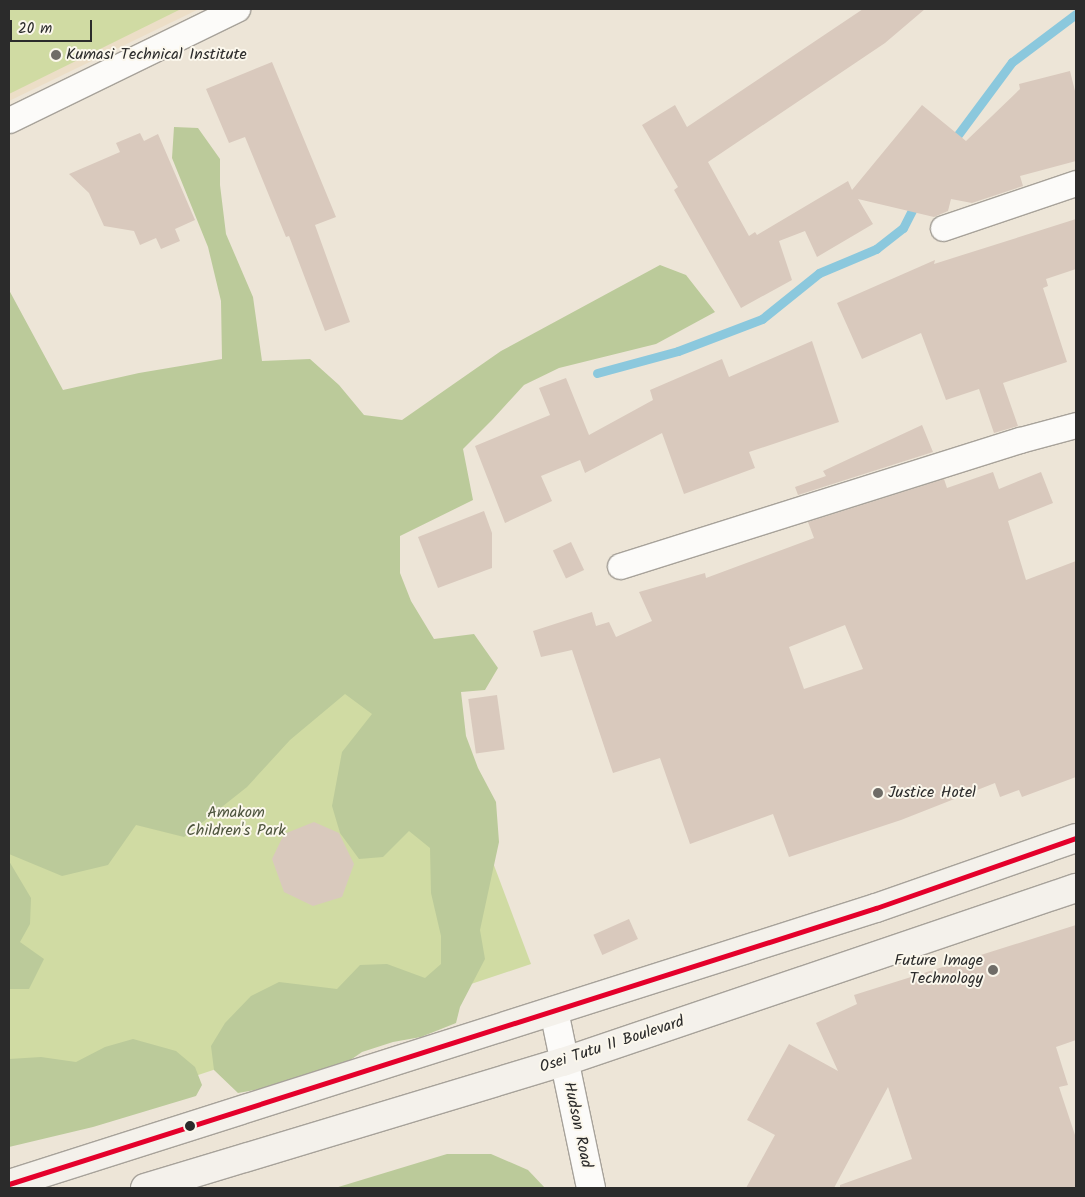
<!DOCTYPE html>
<style>
body{margin:0}
#map{position:relative;width:1085px;height:1197px;overflow:hidden;background:#ede5d7;font-family:Kalam,sans-serif}
div>[style]{position:absolute}
.built>*{inset:0;background:#ecdec7}
.green>*{inset:0;background:#d0dba3}
.forest>*{inset:0;background:#bbca9a}
.stream>*{height:9px;margin:-4.5px;padding:0 4.5px;transform-origin:4.5px;border-radius:4.5px;background:#8bc8dd}
.building>*{inset:0;background:#d9c9bd;transform-origin:0 0}
.roads{filter:drop-shadow(1px 0 #a7a29a) drop-shadow(-1px 0 #a7a29a) drop-shadow(0 1px #a7a29a) drop-shadow(0 -1px #a7a29a)}
.minor>*{height:25px;margin:-12.5px;padding:0 12.5px;transform-origin:12.5px;border-radius:12.5px;background:#fcfbf9}
.tertiary>*{height:28px;margin:-14px;padding:0 14px;transform-origin:14px;border-radius:14px;background:#fcfbf9}
.secondary>*{height:28px;margin:-14px;padding:0 14px;transform-origin:14px;border-radius:14px;background:#f4f1eb}
.bus-1>*{height:5px;margin:-2.5px;padding:0 2.5px;transform-origin:2.5px;border-radius:2.5px;background:#e4002b}
.dots>*{width:14px;height:14px;translate:-50% -50%;box-sizing:border-box;border:2px solid #fbf7ec;border-radius:50%}
span{translate:-50% -50%;white-space:nowrap;text-align:center;line-height:1.15;-webkit-text-stroke:4px #fbf7ec;paint-order:stroke}
.poi-label{font-size:16px;color:#2b2b2b}
.left{translate:0 -50%;text-align:left}
.right{translate:-100% -50%;text-align:right}
.park-label{font-size:16px;color:#4e553e}
.street-label{font-size:16px;color:#2b2b2b}
.frame{position:absolute;inset:0;border:10px solid #2b2b2b;pointer-events:none}
.scale{position:absolute;left:10px;top:20px;width:82px;height:22px;box-sizing:border-box;border:2px solid #2b2b2b;border-top:0;padding-left:6px;font-size:15px;line-height:18px;white-space:nowrap;color:#2b2b2b;-webkit-text-stroke:4px #fbf7ec;paint-order:stroke}
</style>
<div id="map">
<div class="built">
<i style="clip-path:polygon(9px 9px,199px 9px,9px 101px)"></i>
</div>
<div class="green">
<i style="clip-path:polygon(9px 9px,181px 9px,9px 94px)"></i>
<i style="clip-path:polygon(309px 372px,531px 964px,9px 1138px,9px 441px)"></i>
</div>
<div class="forest">
<i style="clip-path:polygon(174px 127px,198px 128px,220px 159px,220px 185px,226px 234px,253px 297px,262px 361px,310px 359px,339px 385px,364px 415px,402px 420px,501px 351px,660px 265px,686px 275px,715px 312px,656px 344px,559px 368px,524px 385px,492px 420px,463px 449px,473px 500px,400px 536px,400px 573px,411px 601px,434px 639px,474px 634px,498px 668px,485px 690px,461px 692px,466px 736px,478px 768px,496px 802px,499px 842px,480px 930px,485px 959px,460px 1007px,456px 1023px,421px 1037px,393px 1042px,362px 1052px,336px 1070px,276px 1086px,238px 1093px,214px 1070px,211px 1046px,225px 1023px,251px 996px,279px 982px,337px 989px,360px 965px,387px 964px,425px 978px,441px 964px,441px 936px,431px 893px,430px 848px,409px 831px,383px 857px,359px 859px,340px 833px,332px 806px,342px 752px,372px 714px,345px 694px,290px 740px,247px 787px,184px 837px,136px 825px,108px 865px,62px 876px,9px 854px,9px 290px,63px 390px,139px 373px,222px 359px,221px 301px,208px 247px,172px 158px)"></i>
<i style="clip-path:polygon(9px 861px,31px 898px,30px 924px,20px 942px,44px 959px,29px 989px,9px 989px)"></i>
<i style="clip-path:polygon(133px 1039px,176px 1051px,195px 1067px,202px 1085px,196px 1096px,93px 1127px,9px 1147px,9px 1059px,41px 1057px,76px 1062px,105px 1047px)"></i>
<i style="clip-path:polygon(447px 1154px,491px 1154px,528px 1170px,545px 1188px,335px 1188px)"></i>
</div>
<div class="stream">
<i style="left:951px;top:144px;width:102px;rotate:-53.4deg"></i>
<i style="left:1012px;top:62px;width:80px;rotate:-36.9deg"></i>
<i style="left:597px;top:373px;width:84px;rotate:-15.2deg"></i>
<i style="left:678px;top:351px;width:90px;rotate:-20.9deg"></i>
<i style="left:762px;top:319px;width:73px;rotate:-38.9deg"></i>
<i style="left:819px;top:273px;width:62px;rotate:-22.8deg"></i>
<i style="left:876px;top:249px;width:34px;rotate:-38deg"></i>
<i style="left:903px;top:228px;width:29px;rotate:-63deg"></i>
</div>
<div class="building">
<i style="clip-path:polygon(863px 9px,925px 9px,885px 43px,708px 162px,749px 236px,755px 232px,757px 235px,848px 181px,852px 190px,922px 105px,966px 141px,1020px 89px,1019px 84px,1070px 71px,1076px 95px,1076px 161px,1020px 176px,1023px 186px,972px 203px,951px 199px,948px 211px,934px 217px,858px 199px,873px 224px,817px 257px,805px 231px,779px 241px,792px 280px,741px 308px,674px 190px,678px 187px,642px 125px,675px 105px,687px 127px)"></i>
<i style="clip-path:polygon(272px 62px,336px 217px,315px 225px,350px 322px,325px 331px,289px 236px,286px 237px,245px 137px,229px 143px,206px 89px)"></i>
<i style="clip-path:polygon(140px 133px,144px 141px,158px 134px,195px 220px,175px 229px,180px 241px,161px 249px,156px 238px,140px 245px,134px 231px,104px 226px,89px 193px,69px 174px,120px 152px,116px 143px)"></i>
<i style="clip-path:polygon(1076px 219px,1076px 269px,1046px 279px,1048px 286px,1043px 288px,1067px 362px,1003px 383px,1018px 426px,994px 433px,979px 389px,946px 400px,921px 333px,862px 359px,837px 303px,935px 260px,934px 264px)"></i>
<i style="clip-path:polygon(812px 341px,839px 422px,749px 452px,755px 468px,684px 494px,662px 433px,585px 473px,580px 460px,541px 476px,552px 501px,505px 523px,475px 446px,550px 415px,539px 388px,566px 378px,589px 435px,653px 400px,650px 390px,722px 359px,729px 377px)"></i>
<i style="clip-path:polygon(922px 425px,933px 452px,798px 495px,795px 487px,826px 476px,823px 471px)"></i>
<i style="clip-path:polygon(evenodd,993px 472px,999px 489px,1041px 472px,1053px 503px,1008px 521px,1026px 580px,1076px 561px,1076px 777px,1022px 797px,1019px 790px,1000px 797px,995px 783px,901px 820px,789px 857px,773px 814px,690px 844px,660px 758px,613px 773px,572px 650px,541px 657px,533px 631px,592px 612px,596px 626px,609px 622px,616px 637px,652px 621px,639px 592px,705px 573px,706px 578px,814px 538px,808px 522px,944px 479px,947px 488px,993px 472px,845px 625px,863px 669px,804px 689px,789px 647px,845px 625px)"></i>
<i style="clip-path:polygon(484px 511px,492px 533px,492px 568px,438px 588px,418px 537px)"></i>
<i style="left:571px;top:542px;width:31px;height:20px;rotate:65deg"></i>
<i style="left:497px;top:695px;width:55px;height:29px;rotate:82deg"></i>
<i style="clip-path:polygon(314px 822px,339px 833px,354px 864px,342px 897px,313px 906px,284px 892px,272px 859px,284px 834px)"></i>
<i style="left:629px;top:919px;width:22px;height:39px;rotate:66deg"></i>
<i style="clip-path:polygon(1076px 925px,1076px 1040px,1056px 1047px,1068px 1085px,1059px 1087px,1076px 1138px,1076px 1188px,840px 1188px,840px 1185px,912px 1159px,888px 1087px,834px 1188px,746px 1188px,775px 1135px,747px 1120px,789px 1044px,838px 1071px,816px 1023px,857px 1004px,854px 995px)"></i>
</div>
<div class="roads">
<div class="minor">
<i style="left:9px;top:120px;width:254px;rotate:-26deg"></i>
<i style="left:943px;top:228px;width:140px;rotate:-18.7deg"></i>
<i style="left:620px;top:566px;width:419px;rotate:-17.5deg"></i>
<i style="left:1020px;top:440px;width:58px;rotate:-15deg"></i>
</div>
<div class="tertiary">
<i style="left:554px;top:1011px;width:181px;rotate:78.2deg"></i>
</div>
<div class="secondary">
<i style="left:9px;top:1184px;width:910px;rotate:-17.66deg"></i>
<i style="left:876px;top:908px;width:212px;rotate:-19.3deg"></i>
<i style="left:145px;top:1188px;width:437px;rotate:-16.8deg"></i>
<i style="left:563px;top:1062px;width:542px;rotate:-18.74deg"></i>
</div>
</div>
<div class="bus-1">
<i style="left:9px;top:1184px;width:910px;rotate:-17.66deg"></i>
<i style="left:876px;top:908px;width:212px;rotate:-19.3deg"></i>
</div>
<div class="dots">
<i style="left:56px;top:55px;background:#6f6c67"></i>
<i style="left:878px;top:793px;background:#6f6c67"></i>
<i style="left:993px;top:970px;background:#6f6c67"></i>
<i style="left:190px;top:1126px;background:#2b2b2b"></i>
</div>
<div class="poi-label">
<span class="left" style="left:66px;top:55px">Kumasi Technical Institute</span>
<span class="left" style="left:888px;top:793px">Justice Hotel</span>
<span class="right" style="left:983px;top:970px">Future Image<br>Technology</span>
</div>
<div class="park-label">
<span style="left:236px;top:822px">Amakom<br>Children's Park</span>
</div>
<div class="street-label">
<span style="left:612px;top:1045px;rotate:-18deg">Osei Tutu II Boulevard</span>
<span style="left:577px;top:1125px;rotate:78deg">Hudson Road</span>
</div>
<div class="frame"></div>
<div class="scale">20 m</div>
</div>
